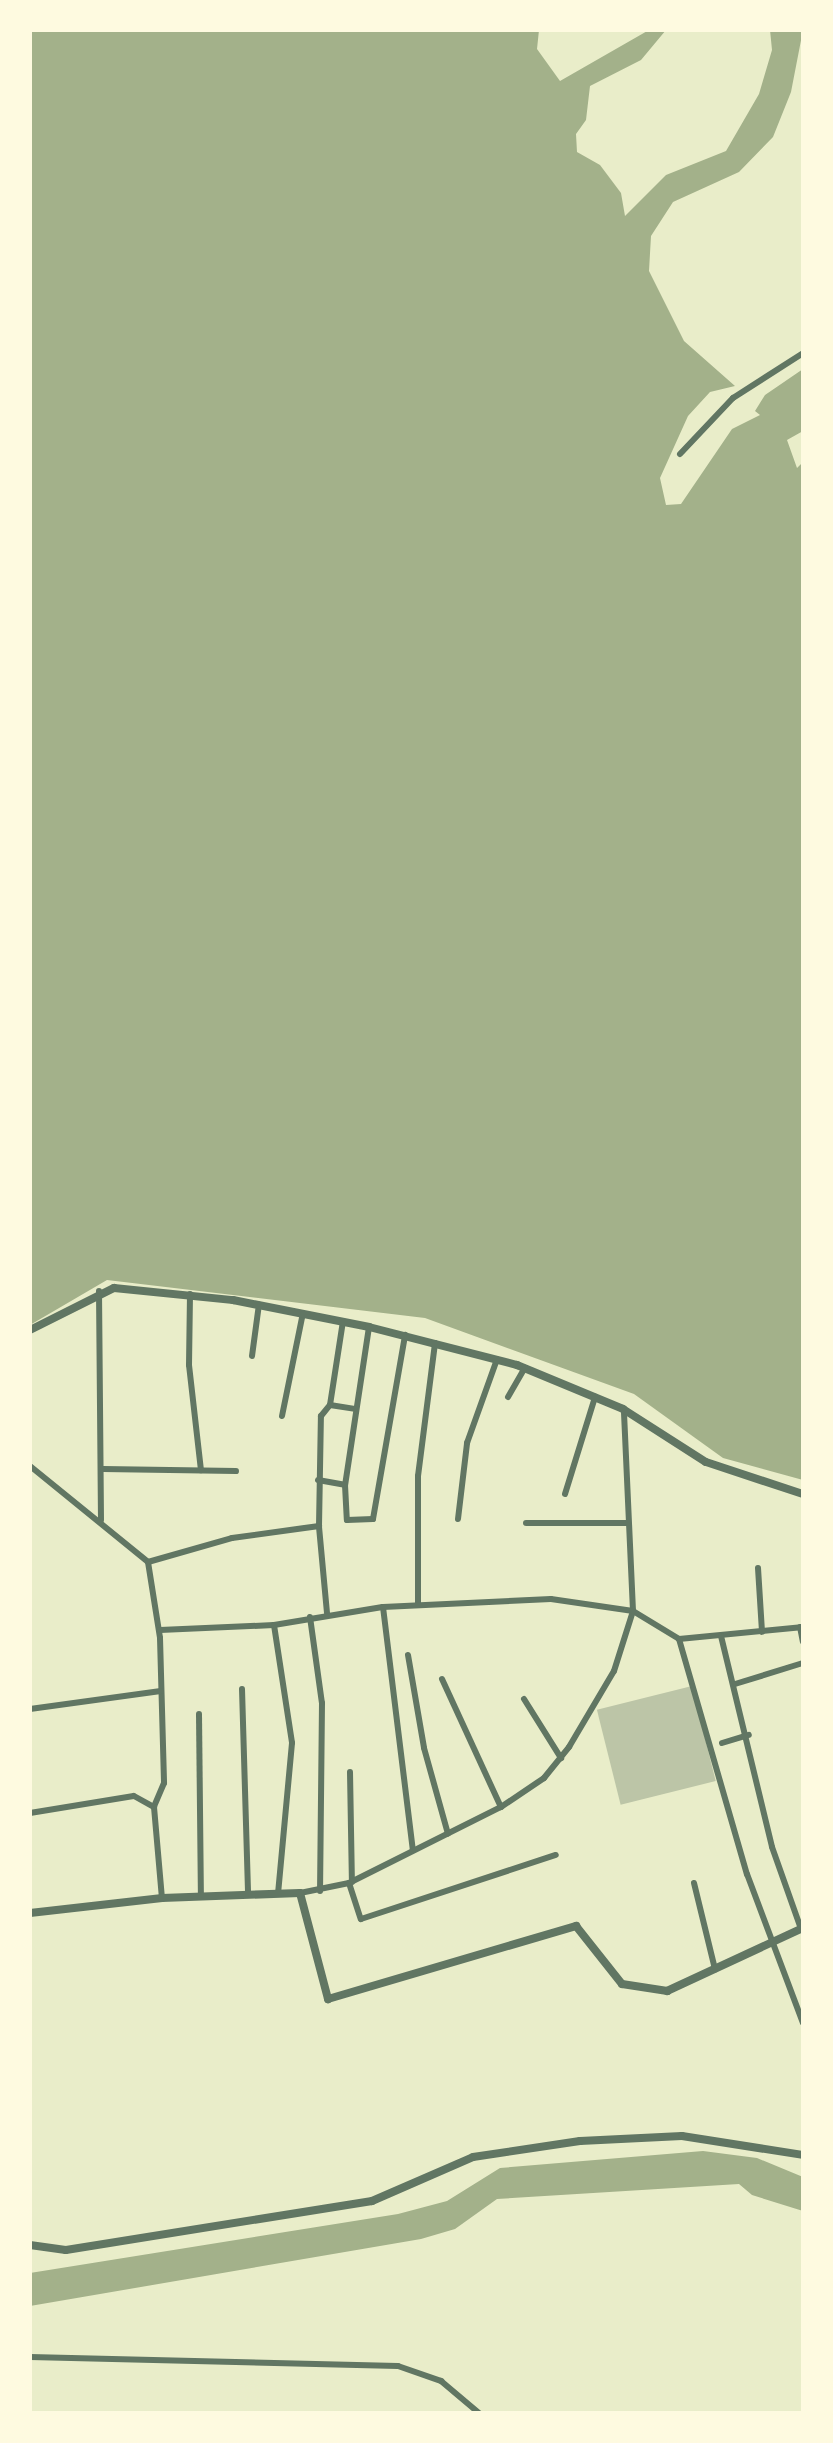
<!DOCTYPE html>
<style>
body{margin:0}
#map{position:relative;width:833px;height:2443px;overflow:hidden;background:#e9edc9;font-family:Mulish,sans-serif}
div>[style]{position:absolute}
.water>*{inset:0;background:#a3b18a}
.building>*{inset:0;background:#bcc5a7;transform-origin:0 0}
.minor>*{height:6px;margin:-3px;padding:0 3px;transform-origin:3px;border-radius:3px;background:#617663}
.tertiary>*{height:8px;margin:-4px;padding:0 4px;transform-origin:4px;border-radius:4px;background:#617663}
span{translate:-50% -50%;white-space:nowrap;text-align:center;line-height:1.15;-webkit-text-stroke:8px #fefae0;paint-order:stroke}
.frame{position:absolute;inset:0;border:32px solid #fefae0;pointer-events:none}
</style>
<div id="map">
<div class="water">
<i style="clip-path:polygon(30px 30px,539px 30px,537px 49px,560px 81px,649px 30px,666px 30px,641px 60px,590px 86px,586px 120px,576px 134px,577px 152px,600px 165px,621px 193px,625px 216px,666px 175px,726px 151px,759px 94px,772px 50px,770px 30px,803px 30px,791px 92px,773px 137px,739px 172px,673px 202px,651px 236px,649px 271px,684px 341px,735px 386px,710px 392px,688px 416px,660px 478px,666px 505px,681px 504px,732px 429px,760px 415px,755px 411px,765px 395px,803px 369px,803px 431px,787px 440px,797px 468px,803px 462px,803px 1480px,723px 1458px,634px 1394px,425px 1318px,107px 1280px,30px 1325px)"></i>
<i style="clip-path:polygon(703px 2151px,757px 2158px,803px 2177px,803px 2211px,752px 2195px,739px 2184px,497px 2199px,455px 2229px,421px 2239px,30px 2306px,30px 2273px,398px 2214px,447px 2201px,500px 2168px)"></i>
</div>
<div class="building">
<i style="left:692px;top:1686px;width:98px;height:98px;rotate:76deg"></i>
</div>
<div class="minor">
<i style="left:680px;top:454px;width:77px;rotate:-46.6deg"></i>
<i style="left:733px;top:398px;width:83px;rotate:-32.7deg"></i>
<i style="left:99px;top:1291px;width:229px;rotate:89.5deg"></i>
<i style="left:190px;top:1294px;width:71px;rotate:90.8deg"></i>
<i style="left:189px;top:1365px;width:106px;rotate:83.5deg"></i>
<i style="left:369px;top:1327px;width:160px;rotate:98.6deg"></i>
<i style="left:345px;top:1485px;width:35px;rotate:87deg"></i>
<i style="left:347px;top:1520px;width:26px;rotate:-2deg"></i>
<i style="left:373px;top:1519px;width:187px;rotate:-80.1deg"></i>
<i style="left:252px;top:1356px;width:52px;rotate:-82.3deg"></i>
<i style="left:508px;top:1397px;width:34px;rotate:-60deg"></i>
<i style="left:330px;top:1405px;width:25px;rotate:9deg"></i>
<i style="left:282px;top:1416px;width:105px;rotate:-78.5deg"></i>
<i style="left:30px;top:1466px;width:152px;rotate:39.1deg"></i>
<i style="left:148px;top:1562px;width:77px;rotate:81deg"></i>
<i style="left:160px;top:1638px;width:145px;rotate:88.4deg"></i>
<i style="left:164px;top:1783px;width:26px;rotate:113deg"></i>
<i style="left:154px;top:1807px;width:91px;rotate:85deg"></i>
<i style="left:103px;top:1469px;width:133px;rotate:0.9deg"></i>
<i style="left:318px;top:1480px;width:27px;rotate:10deg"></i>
<i style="left:565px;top:1494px;width:102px;rotate:-72.8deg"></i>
<i style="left:458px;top:1519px;width:77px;rotate:-83.2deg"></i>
<i style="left:467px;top:1443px;width:89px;rotate:-70.3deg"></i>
<i style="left:526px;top:1523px;width:102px"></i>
<i style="left:148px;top:1562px;width:87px;rotate:-15.9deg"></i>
<i style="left:232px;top:1538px;width:88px;rotate:-7.9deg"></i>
<i style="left:758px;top:1568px;width:64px;rotate:86.4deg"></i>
<i style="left:418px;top:1604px;width:128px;rotate:-90deg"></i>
<i style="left:418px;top:1476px;width:134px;rotate:-82.7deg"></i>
<i style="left:383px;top:1607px;width:245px;rotate:83deg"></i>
<i style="left:327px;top:1613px;width:87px;rotate:-95.3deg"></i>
<i style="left:319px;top:1526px;width:110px;rotate:-89deg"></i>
<i style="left:321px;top:1416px;width:14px;rotate:-51deg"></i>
<i style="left:330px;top:1405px;width:85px;rotate:-81.2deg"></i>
<i style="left:310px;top:1617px;width:87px;rotate:82.1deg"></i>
<i style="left:322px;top:1703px;width:188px;rotate:90.6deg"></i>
<i style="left:274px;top:1625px;width:119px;rotate:81.3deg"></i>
<i style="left:292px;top:1743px;width:151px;rotate:95.3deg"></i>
<i style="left:800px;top:1627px;width:15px;rotate:79deg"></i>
<i style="left:160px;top:1630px;width:114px;rotate:-2.5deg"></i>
<i style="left:274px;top:1625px;width:110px;rotate:-9.4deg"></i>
<i style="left:383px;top:1607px;width:168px;rotate:-2.7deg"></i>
<i style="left:551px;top:1599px;width:83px;rotate:8.3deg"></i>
<i style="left:633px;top:1611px;width:54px;rotate:31.3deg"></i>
<i style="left:679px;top:1639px;width:125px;rotate:-5.5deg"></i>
<i style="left:721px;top:1636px;width:217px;rotate:76.4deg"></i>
<i style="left:772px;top:1847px;width:87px;rotate:70.5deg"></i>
<i style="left:679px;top:1639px;width:245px;rotate:73.9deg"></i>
<i style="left:747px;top:1874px;width:159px;rotate:69.4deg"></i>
<i style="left:408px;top:1655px;width:94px;rotate:80.2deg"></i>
<i style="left:424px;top:1748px;width:89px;rotate:74.4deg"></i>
<i style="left:442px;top:1679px;width:141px;rotate:65.3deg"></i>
<i style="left:735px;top:1684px;width:71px;rotate:-17.2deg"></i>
<i style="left:242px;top:1689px;width:205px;rotate:88.3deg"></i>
<i style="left:524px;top:1699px;width:70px;rotate:57.9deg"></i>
<i style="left:30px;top:1709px;width:132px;rotate:-7.8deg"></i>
<i style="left:199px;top:1714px;width:182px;rotate:89.4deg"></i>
<i style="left:722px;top:1743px;width:28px;rotate:-17deg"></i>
<i style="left:350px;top:1772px;width:110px;rotate:89deg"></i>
<i style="left:30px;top:1813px;width:105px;rotate:-9.3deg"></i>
<i style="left:134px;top:1796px;width:23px;rotate:29deg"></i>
<i style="left:349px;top:1883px;width:38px;rotate:72deg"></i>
<i style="left:361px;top:1919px;width:205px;rotate:-18.2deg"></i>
<i style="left:694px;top:1883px;width:89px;rotate:76.3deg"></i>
<i style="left:300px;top:1893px;width:50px;rotate:-11.5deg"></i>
<i style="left:349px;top:1883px;width:170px;rotate:-26.6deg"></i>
<i style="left:501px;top:1807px;width:52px;rotate:-34deg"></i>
<i style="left:544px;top:1778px;width:40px;rotate:-51deg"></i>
<i style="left:569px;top:1747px;width:88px;rotate:-59.4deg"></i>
<i style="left:614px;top:1671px;width:63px;rotate:-72.4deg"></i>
<i style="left:633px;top:1611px;width:201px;rotate:-92.6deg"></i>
<i style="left:30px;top:2357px;width:368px;rotate:1.4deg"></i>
<i style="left:398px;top:2366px;width:46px;rotate:19.2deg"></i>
<i style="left:441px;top:2381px;width:50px;rotate:40.1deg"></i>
</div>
<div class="tertiary">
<i style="left:30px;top:1330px;width:94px;rotate:-26.6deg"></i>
<i style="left:114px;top:1288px;width:120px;rotate:5.8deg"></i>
<i style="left:233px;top:1300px;width:139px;rotate:11.2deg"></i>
<i style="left:369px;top:1327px;width:153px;rotate:14.4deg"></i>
<i style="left:517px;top:1365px;width:115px;rotate:22.5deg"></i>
<i style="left:623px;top:1409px;width:98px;rotate:32.6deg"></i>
<i style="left:706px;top:1462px;width:102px;rotate:18.3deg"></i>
<i style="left:30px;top:1913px;width:133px;rotate:-6.5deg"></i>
<i style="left:162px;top:1898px;width:138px;rotate:-2.1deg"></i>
<i style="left:300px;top:1893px;width:110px;rotate:75.2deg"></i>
<i style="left:328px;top:1999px;width:259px;rotate:-16.4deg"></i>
<i style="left:576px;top:1926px;width:74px;rotate:51.6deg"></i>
<i style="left:622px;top:1984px;width:46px;rotate:8.8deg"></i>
<i style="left:667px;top:1991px;width:150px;rotate:-24.9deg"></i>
<i style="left:30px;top:2245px;width:36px;rotate:8deg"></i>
<i style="left:66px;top:2250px;width:310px;rotate:-9.1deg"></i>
<i style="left:372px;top:2201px;width:110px;rotate:-23.5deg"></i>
<i style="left:473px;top:2157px;width:108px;rotate:-8.5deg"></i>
<i style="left:580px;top:2141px;width:102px;rotate:-2.8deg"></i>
<i style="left:682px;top:2136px;width:122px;rotate:8.9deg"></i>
</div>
<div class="frame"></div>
</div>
